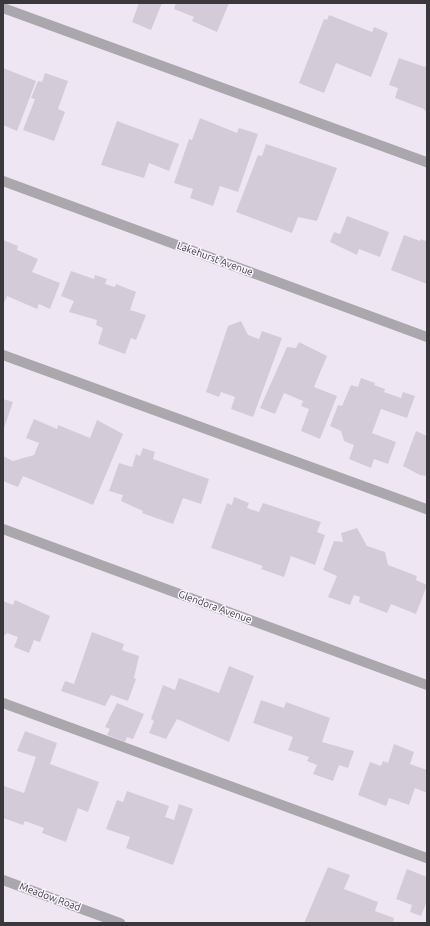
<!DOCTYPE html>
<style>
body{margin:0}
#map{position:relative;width:430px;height:926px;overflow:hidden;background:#eee7f3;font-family:Ubuntu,sans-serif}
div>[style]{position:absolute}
.building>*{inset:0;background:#d3ccd8}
.service>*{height:10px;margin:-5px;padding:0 5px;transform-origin:5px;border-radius:5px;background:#aaa8ad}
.minor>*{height:10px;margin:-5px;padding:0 5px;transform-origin:5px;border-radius:5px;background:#aaa8ad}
.tertiary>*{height:10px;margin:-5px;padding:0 5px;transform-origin:5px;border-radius:5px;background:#aaa8ad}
span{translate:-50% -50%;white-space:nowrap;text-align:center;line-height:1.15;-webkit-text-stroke:3px #faf5ff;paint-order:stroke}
.street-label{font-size:10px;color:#3b383d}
.frame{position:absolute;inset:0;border:4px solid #3b383d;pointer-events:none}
</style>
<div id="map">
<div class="building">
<i style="clip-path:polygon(139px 3px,162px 3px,151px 30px,132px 22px)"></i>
<i style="clip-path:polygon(176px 3px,229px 3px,217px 32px,192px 21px,194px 17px,174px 9px)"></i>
<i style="clip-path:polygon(329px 15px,372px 32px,374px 27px,388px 33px,371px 77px,336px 63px,324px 93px,299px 83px,324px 19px,327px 20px)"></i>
<i style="clip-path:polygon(399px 58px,425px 67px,427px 63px,427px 113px,424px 109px,395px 98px,398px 88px,389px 85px)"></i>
<i style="clip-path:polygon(3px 68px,36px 81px,17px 131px,3px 125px)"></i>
<i style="clip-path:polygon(45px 73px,68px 81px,58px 109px,65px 112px,54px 141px,23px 130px,35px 99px,31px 98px,38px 81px,42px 82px)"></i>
<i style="clip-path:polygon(200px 118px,237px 133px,239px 128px,258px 134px,238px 192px,220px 186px,213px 206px,190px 198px,193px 189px,174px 183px,189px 139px,192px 140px)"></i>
<i style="clip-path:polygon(117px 121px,179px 144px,169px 171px,149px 163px,144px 178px,101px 165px)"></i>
<i style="clip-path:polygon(266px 144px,337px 168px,317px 221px,298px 217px,292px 233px,236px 212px,258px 155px,262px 156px)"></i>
<i style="clip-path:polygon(347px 216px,389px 232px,380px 257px,359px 249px,357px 255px,330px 242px,334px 232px,340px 234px)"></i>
<i style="clip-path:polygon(404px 235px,420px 241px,421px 239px,425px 241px,427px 237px,427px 284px,391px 270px)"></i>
<i style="clip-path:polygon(3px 240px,18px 246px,17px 250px,38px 259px,32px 272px,60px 283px,50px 309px,39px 304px,37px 309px,7px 296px,3px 305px)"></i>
<i style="clip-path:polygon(71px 271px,94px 279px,95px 275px,107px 279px,105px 284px,115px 287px,116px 284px,136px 292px,130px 310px,146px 315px,136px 340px,131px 338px,125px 354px,98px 344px,103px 328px,96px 325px,97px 320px,69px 312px,74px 301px,61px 296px)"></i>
<i style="clip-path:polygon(241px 321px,248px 335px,259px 339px,262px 331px,282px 338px,253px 417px,231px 409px,235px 397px,221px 392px,219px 397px,206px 392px,228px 326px)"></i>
<i style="clip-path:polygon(299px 342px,327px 356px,314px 387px,337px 396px,320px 439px,301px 431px,309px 409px,301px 406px,303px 401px,284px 393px,275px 414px,260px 408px,287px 347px,296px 348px)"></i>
<i style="clip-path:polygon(361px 378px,375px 383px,374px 385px,385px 389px,384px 392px,401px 398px,403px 392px,415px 396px,407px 418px,381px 409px,372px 433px,396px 442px,388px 464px,374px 459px,371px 468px,349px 459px,354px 445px,344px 441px,341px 431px,330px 426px,338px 405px,342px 406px,351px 385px,358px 387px)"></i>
<i style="clip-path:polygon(3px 399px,13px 402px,4px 428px,3px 427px)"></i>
<i style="clip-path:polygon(34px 419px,57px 429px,58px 425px,90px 438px,97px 420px,123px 434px,93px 505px,23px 476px,18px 487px,3px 481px,3px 456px,13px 461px,34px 455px,39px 443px,26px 438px)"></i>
<i style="clip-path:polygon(416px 431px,427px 436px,427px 476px,420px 475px,403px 466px)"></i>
<i style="clip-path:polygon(143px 448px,155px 452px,153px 459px,209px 479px,201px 504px,183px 498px,173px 524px,142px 513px,143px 511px,121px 501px,123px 495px,109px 491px,119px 463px,132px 467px,136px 454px,140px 456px)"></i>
<i style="clip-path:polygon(234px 497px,249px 503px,247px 508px,259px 512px,263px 503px,321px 522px,317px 532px,325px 535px,315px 565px,291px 556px,284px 577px,261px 569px,263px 566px,211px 548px,227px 503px,232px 505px)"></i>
<i style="clip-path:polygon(357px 528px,367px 546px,385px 552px,388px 565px,417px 576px,416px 580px,427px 585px,416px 614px,391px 604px,387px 613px,359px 602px,360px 597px,354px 595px,350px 605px,328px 597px,337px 576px,323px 570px,334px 541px,343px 542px,341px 533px)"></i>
<i style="clip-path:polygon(15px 600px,50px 616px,40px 642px,34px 640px,29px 653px,14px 647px,18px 637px,7px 633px,3px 637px,3px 601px,13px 605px)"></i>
<i style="clip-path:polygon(92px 632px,124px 644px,122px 650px,139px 656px,134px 678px,136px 679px,128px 701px,111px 695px,105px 706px,61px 691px,65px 681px,74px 684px)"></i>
<i style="clip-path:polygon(229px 666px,254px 676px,229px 742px,177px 719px,166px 739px,149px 733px,154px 721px,151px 719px,163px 685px,175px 690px,179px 678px,219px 693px)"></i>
<i style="clip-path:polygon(261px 700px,284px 708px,286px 702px,330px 718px,322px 742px,354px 751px,348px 768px,339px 765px,333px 781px,313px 774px,317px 765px,307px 761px,309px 757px,288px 750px,293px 737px,253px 723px)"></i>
<i style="clip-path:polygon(117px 703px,144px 714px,133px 739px,127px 737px,125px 742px,107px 735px,110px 729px,105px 727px)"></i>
<i style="clip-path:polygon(25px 731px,57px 743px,50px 764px,99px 782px,88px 812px,78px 808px,66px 842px,42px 833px,44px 828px,25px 821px,23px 825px,3px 818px,4px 786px,24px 793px,36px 757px,17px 751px)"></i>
<i style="clip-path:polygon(394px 744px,414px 752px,410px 764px,427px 770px,427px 793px,415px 788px,409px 805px,389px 798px,386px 806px,358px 795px,370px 762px,381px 766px,383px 761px,388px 763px)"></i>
<i style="clip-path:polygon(127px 791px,169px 806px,165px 817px,174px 820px,179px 804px,193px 809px,173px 865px,126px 848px,130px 837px,106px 829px,117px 800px,123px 802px)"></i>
<i style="clip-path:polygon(328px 867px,350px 875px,344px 889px,378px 902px,375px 911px,394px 918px,393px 923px,304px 923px)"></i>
<i style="clip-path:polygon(407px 869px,427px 877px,427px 901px,421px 916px,410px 912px,412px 905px,396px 899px)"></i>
</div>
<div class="service">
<i style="left:3px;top:8px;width:451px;rotate:20deg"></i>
<i style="left:3px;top:355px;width:451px;rotate:20deg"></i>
<i style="left:3px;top:703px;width:451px;rotate:20.1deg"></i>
</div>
<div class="minor">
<i style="left:3px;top:181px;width:452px;rotate:20.2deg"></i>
<i style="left:3px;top:529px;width:452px;rotate:20.2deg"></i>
</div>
<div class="tertiary">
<i style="left:3px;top:880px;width:125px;rotate:20.2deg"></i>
</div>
<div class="street-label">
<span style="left:215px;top:259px;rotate:20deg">Lakehurst Avenue</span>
<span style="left:215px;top:607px;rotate:20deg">Glendora Avenue</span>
<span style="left:50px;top:897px;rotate:20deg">Meadow Road</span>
</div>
<div class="frame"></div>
</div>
